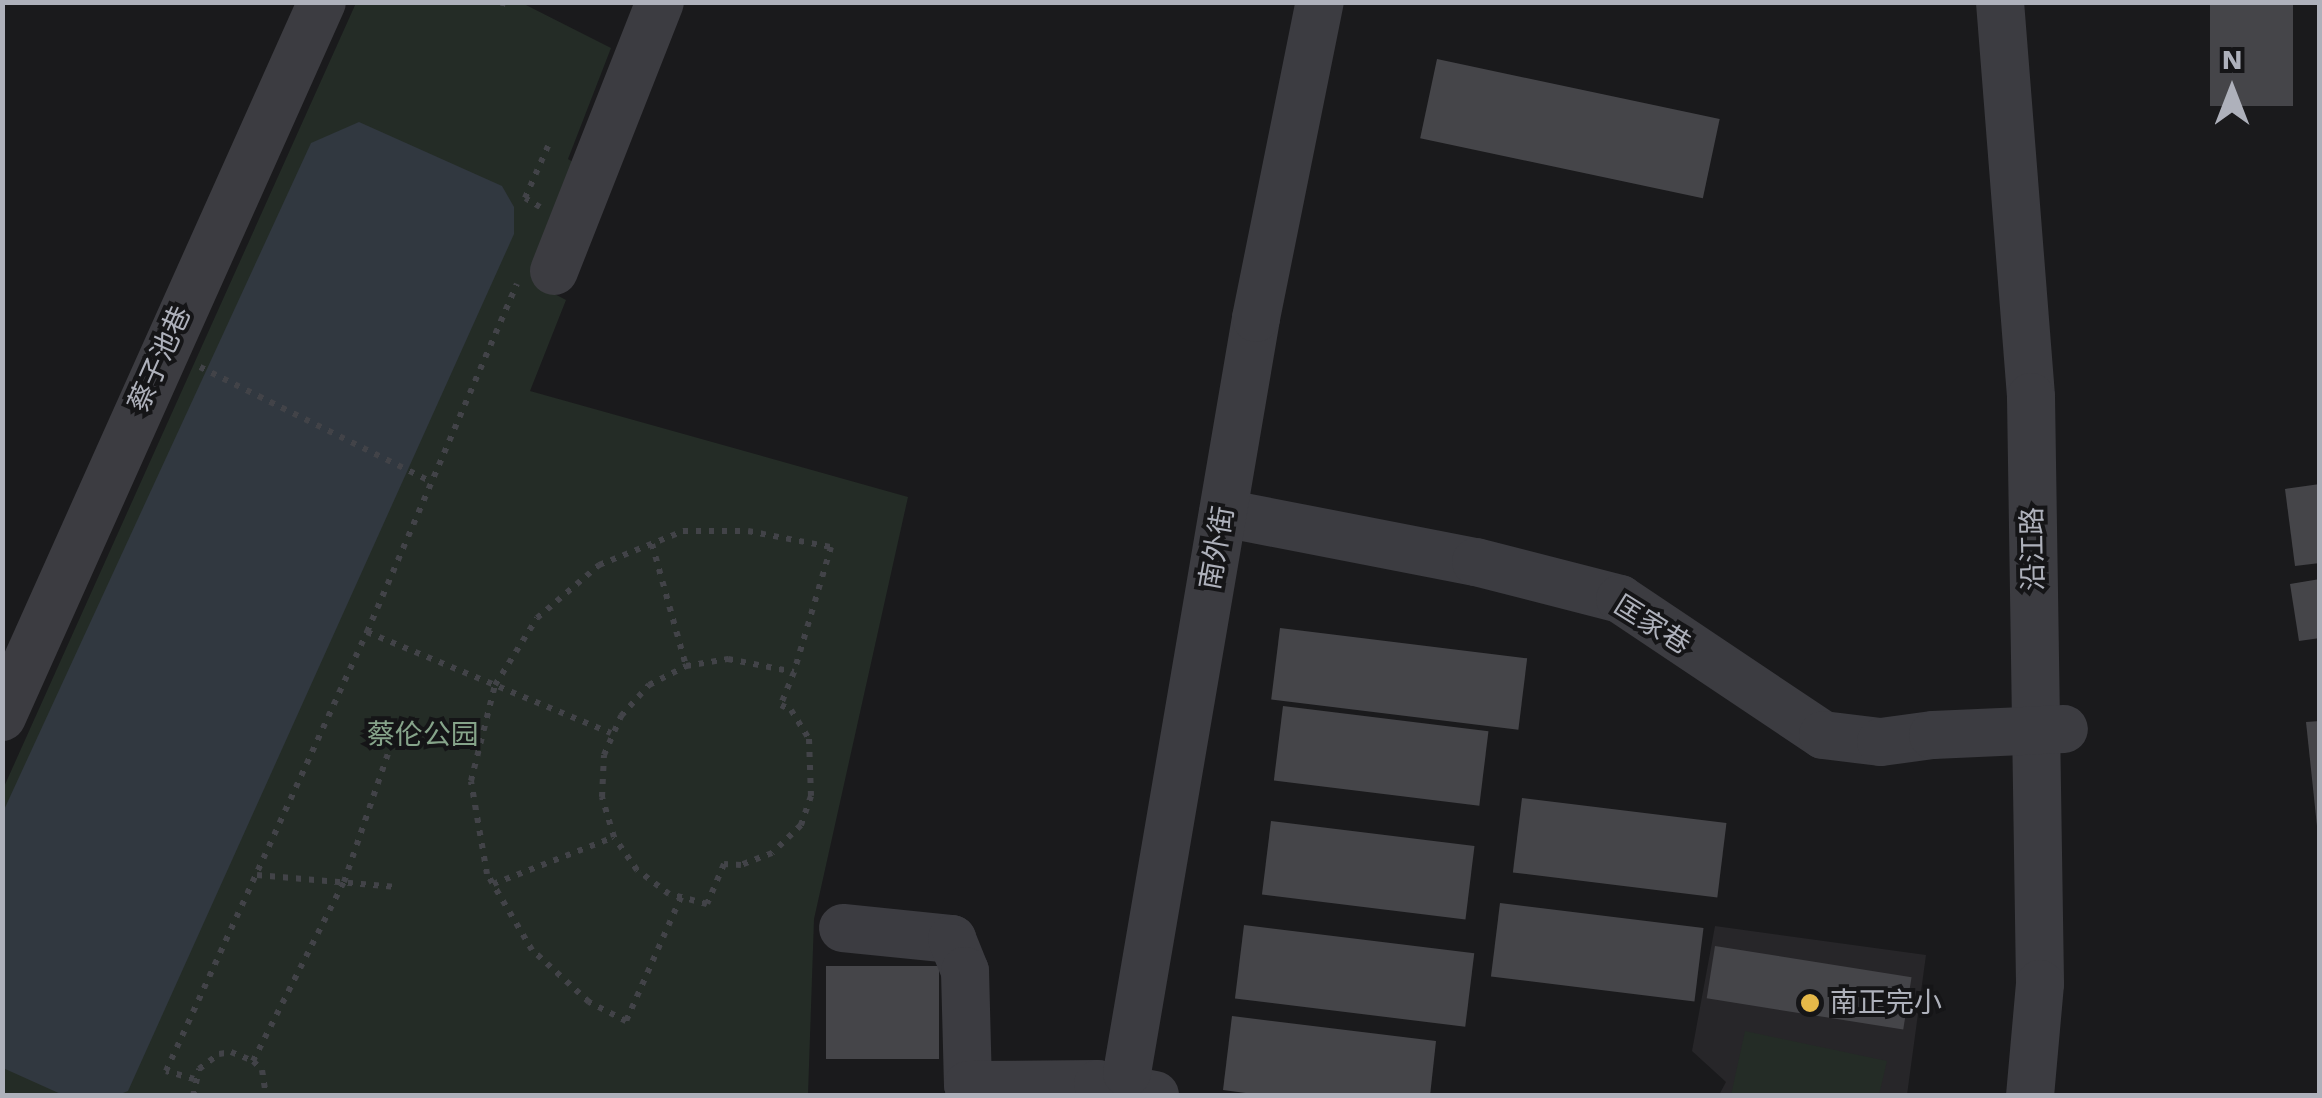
<!DOCTYPE html>
<meta charset="utf-8">
<style>
body{margin:0}
#map{position:relative;width:2322px;height:1098px;overflow:hidden;background:#1a1a1c;font-family:"Work Sans","Noto Sans SC",sans-serif}
div>[style]{position:absolute}
.built>*{inset:0;background:#272629}
.green>*{inset:0;background:#242c26}
.water>*{inset:0;background:#313840}
.building>*{inset:0;background:#454549;transform-origin:0 0}
.path>*{height:6px;margin-top:-3px;transform-origin:0;background:repeating-linear-gradient(90deg,#424348 0 5px,transparent 0 13px)}
.minor>*{height:48px;margin:-24px;padding:0 24px;transform-origin:24px;border-radius:24px;background:#3c3c41}
.dots>*{width:28px;height:28px;translate:-50% -50%;box-sizing:border-box;border:5px solid #151517;border-radius:50%}
span{translate:-50% -50%;white-space:nowrap;text-align:center;line-height:1.15;-webkit-text-stroke:8px #151517;paint-order:stroke}
.street-label{font-size:28px;color:#aeb1bb}
.park-label{font-size:28px;color:#86a48a}
.poi-label{font-size:28px;color:#aeb1bb}
.left{translate:0 -50%;text-align:left}
.frame{position:absolute;inset:0;border:5px solid #aeb1bb;pointer-events:none}
.north{position:absolute;left:2182px;top:40px;width:100px;height:100px;-webkit-text-stroke:8px #151517;paint-order:stroke;rotate:0deg;font-size:28px;font-weight:700;line-height:40px;text-align:center;color:#aeb1bb}
.north::after{content:'';display:block;margin:auto;width:35px;height:45px;background:#aeb1bb;clip-path:polygon(50% 0,100% 100%,50% 72%,0 100%)}
</style>
<div id="map">
<div class="built">
<i style="clip-path:polygon(1715px 926px,1926px 955px,1907px 1095px,1719px 1095px,1726px 1082px,1692px 1051px)"></i>
</div>
<div class="green">
<i style="clip-path:polygon(356px 3px,522px 3px,611px 48px,568px 159px,581px 167px,534px 283px,566px 300px,530px 391px,908px 497px,814px 919px,808px 1095px,3px 1096px,3px 789px)"></i>
<i style="clip-path:polygon(1745px 1031px,1887px 1061px,1879px 1095px,1731px 1095px)"></i>
</div>
<div class="water">
<i style="clip-path:polygon(359px 122px,502px 186px,514px 207px,514px 234px,128px 1091px,118px 1095px,63px 1095px,3px 1068px,3px 812px,311px 143px)"></i>
</div>
<div class="building">
<i style="left:2210px;top:2px;width:83px;height:104px"></i>
<i style="left:1437px;top:59px;width:289px;height:81px;rotate:12deg"></i>
<i style="clip-path:polygon(2320px 484px,2320px 563px,2295px 566px,2285px 489px)"></i>
<i style="clip-path:polygon(2320px 579px,2320px 638px,2299px 641px,2290px 584px)"></i>
<i style="left:1280px;top:628px;width:249px;height:72px;rotate:7deg"></i>
<i style="left:1283px;top:706px;width:207px;height:75px;rotate:7deg"></i>
<i style="clip-path:polygon(2320px 721px,2320px 825px,2317px 826px,2306px 722px)"></i>
<i style="left:1522px;top:798px;width:206px;height:75px;rotate:7deg"></i>
<i style="left:1271px;top:821px;width:205px;height:74px;rotate:7deg"></i>
<i style="left:1500px;top:903px;width:205px;height:74px;rotate:7deg"></i>
<i style="left:1244px;top:925px;width:232px;height:74px;rotate:7deg"></i>
<i style="left:1715px;top:946px;width:199px;height:53px;rotate:9deg"></i>
<i style="left:939px;top:966px;width:93px;height:113px;rotate:90deg"></i>
<i style="clip-path:polygon(1232px 1016px,1436px 1041px,1430px 1096px,1268px 1096px,1223px 1090px)"></i>
</div>
<div class="path">
<i style="left:502px;top:6px;width:4px;rotate:-76deg"></i>
<i style="left:540px;top:207px;width:17px;rotate:-149deg"></i>
<i style="left:525px;top:198px;width:57px;rotate:-66.1deg"></i>
<i style="left:200px;top:367px;width:259px;rotate:26.4deg"></i>
<i style="left:652px;top:544px;width:127px;rotate:74.4deg"></i>
<i style="left:367px;top:632px;width:264px;rotate:22.5deg"></i>
<i style="left:728px;top:659px;width:67px;rotate:11.1deg"></i>
<i style="left:794px;top:672px;width:35px;rotate:112deg"></i>
<i style="left:781px;top:705px;width:11px;rotate:27deg"></i>
<i style="left:791px;top:710px;width:34px;rotate:58deg"></i>
<i style="left:809px;top:739px;width:57px;rotate:88deg"></i>
<i style="left:811px;top:796px;width:31px;rotate:109deg"></i>
<i style="left:801px;top:825px;width:40px;rotate:136deg"></i>
<i style="left:772px;top:853px;width:33px;rotate:159deg"></i>
<i style="left:741px;top:865px;width:17px;rotate:-177deg"></i>
<i style="left:724px;top:864px;width:43px;rotate:113deg"></i>
<i style="left:707px;top:904px;width:39px;rotate:-165deg"></i>
<i style="left:669px;top:894px;width:40px;rotate:-143deg"></i>
<i style="left:637px;top:870px;width:40px;rotate:-124.9deg"></i>
<i style="left:614px;top:837px;width:42px;rotate:-106.7deg"></i>
<i style="left:602px;top:797px;width:42px;rotate:-87.3deg"></i>
<i style="left:604px;top:755px;width:43px;rotate:-66.4deg"></i>
<i style="left:621px;top:716px;width:42px;rotate:-47.9deg"></i>
<i style="left:649px;top:685px;width:42px;rotate:-27.2deg"></i>
<i style="left:686px;top:666px;width:43px;rotate:-9.5deg"></i>
<i style="left:257px;top:875px;width:140px;rotate:4.9deg"></i>
<i style="left:493px;top:884px;width:130px;rotate:-21.2deg"></i>
<i style="left:681px;top:897px;width:136px;rotate:113.9deg"></i>
<i style="left:626px;top:1021px;width:42px;rotate:-152.8deg"></i>
<i style="left:589px;top:1002px;width:77px;rotate:-137.6deg"></i>
<i style="left:532px;top:950px;width:88px;rotate:-120.6deg"></i>
<i style="left:487px;top:874px;width:94px;rotate:-99.8deg"></i>
<i style="left:471px;top:781px;width:99px;rotate:-76deg"></i>
<i style="left:495px;top:685px;width:79px;rotate:-57.9deg"></i>
<i style="left:537px;top:618px;width:82px;rotate:-40.5deg"></i>
<i style="left:599px;top:565px;width:91px;rotate:-22deg"></i>
<i style="left:683px;top:531px;width:65px"></i>
<i style="left:748px;top:531px;width:85px;rotate:10.9deg"></i>
<i style="left:831px;top:547px;width:130px;rotate:106.5deg"></i>
<i style="left:253px;top:1061px;width:201px;rotate:-63.1deg"></i>
<i style="left:344px;top:882px;width:157px;rotate:-71.1deg"></i>
<i style="left:194px;top:1079px;width:29px;rotate:-164deg"></i>
<i style="left:166px;top:1071px;width:483px;rotate:-65.4deg"></i>
<i style="left:367px;top:632px;width:379px;rotate:-66.7deg"></i>
<i style="left:193px;top:1096px;width:28px;rotate:-77deg"></i>
<i style="left:199px;top:1069px;width:25px;rotate:-37deg"></i>
<i style="left:219px;top:1054px;width:12px;rotate:-9deg"></i>
<i style="left:231px;top:1052px;width:24px;rotate:22deg"></i>
<i style="left:253px;top:1061px;width:13px;rotate:45deg"></i>
<i style="left:262px;top:1070px;width:26px;rotate:81deg"></i>
</div>
<div class="minor">
<i style="left:2000px;top:2px;width:396px;rotate:85.5deg"></i>
<i style="left:2031px;top:397px;width:587px;rotate:89.12deg"></i>
<i style="left:2040px;top:984px;width:112px;rotate:95.1deg"></i>
<i style="left:554px;top:271px;width:289px;rotate:-68.5deg"></i>
<i style="left:1223px;top:513px;width:258px;rotate:11deg"></i>
<i style="left:1476px;top:562px;width:149px;rotate:14.4deg"></i>
<i style="left:1620px;top:599px;width:244px;rotate:33.8deg"></i>
<i style="left:1823px;top:735px;width:58px;rotate:6.9deg"></i>
<i style="left:1881px;top:742px;width:52px;rotate:-7.7deg"></i>
<i style="left:1933px;top:735px;width:131px;rotate:-2.6deg"></i>
<i style="left:2px;top:717px;width:783px;rotate:-65.89deg"></i>
<i style="left:843px;top:928px;width:110px;rotate:5.8deg"></i>
<i style="left:952px;top:939px;width:35px;rotate:68deg"></i>
<i style="left:965px;top:971px;width:114px;rotate:88.5deg"></i>
<i style="left:968px;top:1085px;width:130px;rotate:-0.4deg"></i>
<i style="left:1098px;top:1084px;width:58px;rotate:10.9deg"></i>
<i style="left:1127px;top:1096px;width:23px;rotate:-90deg"></i>
<i style="left:1127px;top:1073px;width:766px;rotate:-80.3deg"></i>
<i style="left:1256px;top:318px;width:322px;rotate:-78.6deg"></i>
</div>
<div class="dots">
<i style="left:1810px;top:1003px;background:#e6b949"></i>
</div>
<div class="street-label">
<span style="left:160px;top:359px;rotate:-66deg">蔡子池巷</span>
<span style="left:1217px;top:548px;rotate:-80deg">南外街</span>
<span style="left:2033px;top:549px;rotate:-91deg">沿江路</span>
<span style="left:1652px;top:625px;rotate:32deg">匡家巷</span>
</div>
<div class="park-label">
<span style="left:423px;top:735px">蔡伦公园</span>
</div>
<div class="poi-label">
<span class="left" style="left:1830px;top:1003px">南正完小</span>
</div>
<div class="frame"></div>
<div class="north">N</div>
</div>
